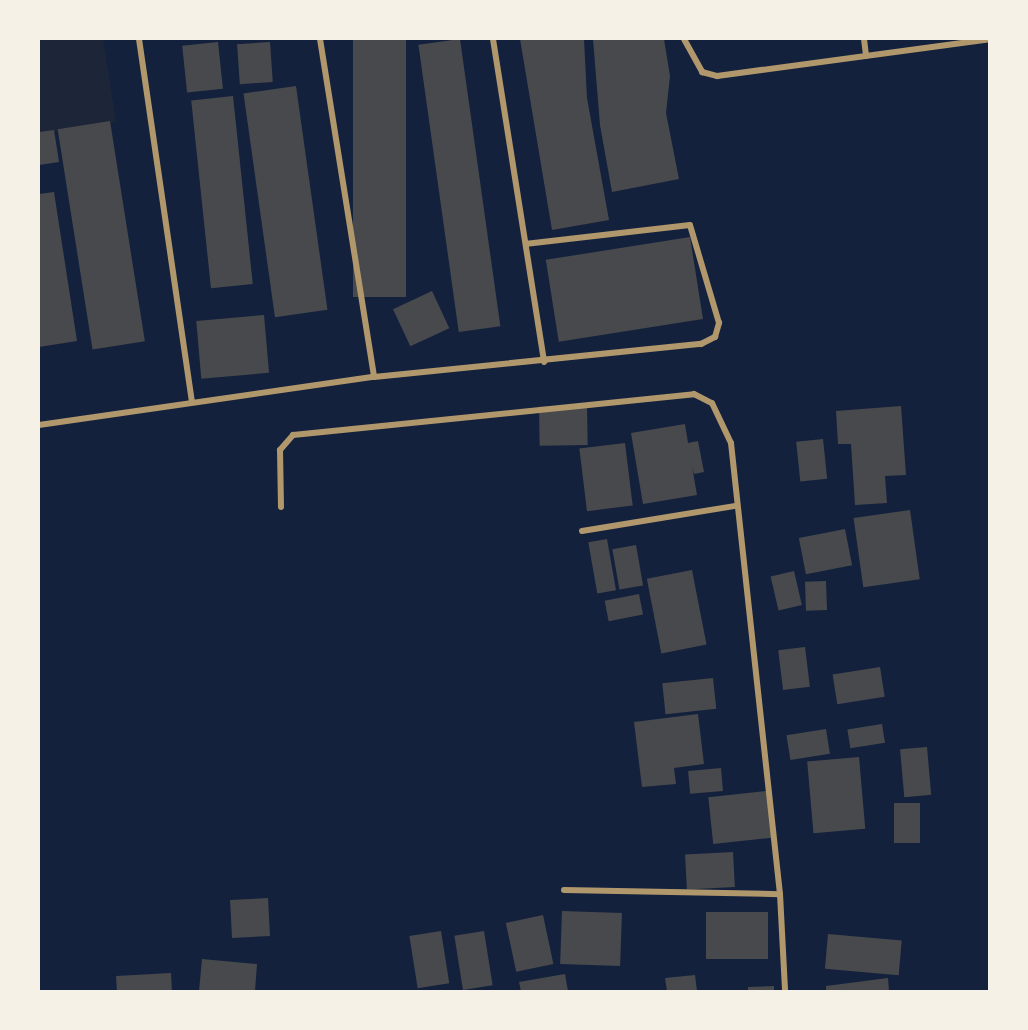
<!DOCTYPE html>
<style>
body{margin:0}
#map{position:relative;width:1028px;height:1030px;overflow:hidden;background:#14213d;font-family:"Source Sans 3",sans-serif}
div>[style]{position:absolute}
.green>*{inset:0;background:#1d2539}
.building>*{inset:0;background:#48494c;transform-origin:0 0}
.minor>*{height:6px;margin:-3px;padding:0 3px;transform-origin:3px;border-radius:3px;background:#b1986c}
span{translate:-50% -50%;white-space:nowrap;text-align:center;line-height:1.15;-webkit-text-stroke:4.5px #f6f1e7;paint-order:stroke}
.frame{position:absolute;inset:0;border:40px solid #f6f1e7;pointer-events:none}
</style>
<div id="map">
<div class="green">
<i style="clip-path:polygon(39px 39px,103px 39px,116px 122px,39px 134px)"></i>
</div>
<div class="building">
<i style="left:353px;top:39px;width:53px;height:258px"></i>
<i style="left:460px;top:39px;width:290px;height:42px;rotate:82deg"></i>
<i style="clip-path:polygon(520px 39px,584px 39px,587px 98px,609px 220px,552px 230px)"></i>
<i style="clip-path:polygon(593px 39px,664px 39px,670px 76px,666px 113px,679px 179px,612px 192px,600px 125px)"></i>
<i style="left:218px;top:42px;width:47px;height:36px;rotate:84deg"></i>
<i style="left:270px;top:42px;width:40px;height:33px;rotate:86deg"></i>
<i style="left:296px;top:86px;width:226px;height:53px;rotate:82deg"></i>
<i style="left:233px;top:96px;width:189px;height:42px;rotate:84deg"></i>
<i style="left:110px;top:121px;width:223px;height:53px;rotate:81deg"></i>
<i style="clip-path:polygon(54px 130px,59px 162px,39px 165px,39px 132px)"></i>
<i style="clip-path:polygon(54px 192px,77px 341px,39px 347px,39px 194px)"></i>
<i style="left:690px;top:237px;width:83px;height:146px;rotate:81deg"></i>
<i style="left:432px;top:291px;width:41px;height:43px;rotate:65deg"></i>
<i style="left:264px;top:315px;width:58px;height:68px;rotate:85deg"></i>
<i style="left:587px;top:406px;width:39px;height:48px;rotate:89deg"></i>
<i style="clip-path:polygon(901px 406px,906px 475px,885px 476px,887px 503px,855px 505px,851px 444px,838px 444px,836px 411px)"></i>
<i style="clip-path:polygon(685px 424px,688px 443px,698px 441px,704px 472px,694px 474px,692px 466px,697px 495px,643px 504px,631px 433px)"></i>
<i style="left:823px;top:439px;width:40px;height:27px;rotate:84deg"></i>
<i style="left:625px;top:443px;width:63px;height:46px;rotate:83deg"></i>
<i style="left:910px;top:510px;width:70px;height:57px;rotate:82deg"></i>
<i style="left:845px;top:529px;width:37px;height:47px;rotate:79deg"></i>
<i style="left:607px;top:539px;width:52px;height:19px;rotate:80deg"></i>
<i style="left:636px;top:545px;width:41px;height:24px;rotate:80deg"></i>
<i style="left:692px;top:570px;width:76px;height:46px;rotate:79deg"></i>
<i style="left:794px;top:571px;width:35px;height:24px;rotate:77deg"></i>
<i style="left:826px;top:581px;width:29px;height:21px;rotate:88deg"></i>
<i style="left:639px;top:594px;width:21px;height:35px;rotate:79deg"></i>
<i style="left:805px;top:647px;width:40px;height:27px;rotate:83deg"></i>
<i style="left:880px;top:667px;width:30px;height:48px;rotate:81deg"></i>
<i style="left:713px;top:678px;width:31px;height:51px;rotate:84deg"></i>
<i style="clip-path:polygon(698px 714px,704px 764px,674px 768px,676px 784px,642px 787px,634px 722px)"></i>
<i style="left:882px;top:724px;width:19px;height:35px;rotate:81deg"></i>
<i style="left:826px;top:729px;width:25px;height:40px;rotate:81deg"></i>
<i style="left:927px;top:747px;width:48px;height:27px;rotate:85deg"></i>
<i style="left:859px;top:757px;width:72px;height:52px;rotate:85deg"></i>
<i style="left:721px;top:768px;width:23px;height:33px;rotate:85deg"></i>
<i style="left:767px;top:791px;width:47px;height:59px;rotate:84deg"></i>
<i style="left:894px;top:803px;width:26px;height:40px"></i>
<i style="left:733px;top:852px;width:35px;height:48px;rotate:87deg"></i>
<i style="left:268px;top:898px;width:38px;height:38px;rotate:87deg"></i>
<i style="left:562px;top:911px;width:60px;height:53px;rotate:2deg"></i>
<i style="left:706px;top:912px;width:62px;height:47px"></i>
<i style="left:543px;top:915px;width:50px;height:38px;rotate:78deg"></i>
<i style="left:441px;top:931px;width:53px;height:32px;rotate:81deg"></i>
<i style="left:484px;top:931px;width:55px;height:30px;rotate:81deg"></i>
<i style="left:828px;top:934px;width:74px;height:35px;rotate:5deg"></i>
<i style="clip-path:polygon(202px 959px,257px 964px,255px 991px,199px 991px)"></i>
<i style="left:171px;top:973px;width:18px;height:55px;rotate:87deg"></i>
<i style="clip-path:polygon(565px 974px,568px 991px,521px 991px,519px 982px)"></i>
<i style="clip-path:polygon(695px 975px,697px 991px,667px 991px,665px 978px)"></i>
<i style="clip-path:polygon(888px 978px,889px 991px,826px 991px,826px 986px)"></i>
<i style="clip-path:polygon(774px 986px,774px 991px,748px 991px,748px 987px)"></i>
</div>
<div class="minor">
<i style="left:139px;top:39px;width:366px;rotate:81.7deg"></i>
<i style="left:320px;top:39px;width:342px;rotate:80.9deg"></i>
<i style="left:493px;top:39px;width:327px;rotate:81deg"></i>
<i style="left:684px;top:39px;width:38px;rotate:61deg"></i>
<i style="left:702px;top:72px;width:16px;rotate:15deg"></i>
<i style="left:717px;top:76px;width:275px;rotate:-7.7deg"></i>
<i style="left:864px;top:39px;width:17px;rotate:83deg"></i>
<i style="left:39px;top:425px;width:338px;rotate:-8.2deg"></i>
<i style="left:374px;top:377px;width:329px;rotate:-5.8deg"></i>
<i style="left:701px;top:344px;width:16px;rotate:-27deg"></i>
<i style="left:715px;top:337px;width:15px;rotate:-74deg"></i>
<i style="left:719px;top:323px;width:102px;rotate:-106.5deg"></i>
<i style="left:690px;top:225px;width:164px;rotate:173.4deg"></i>
<i style="left:281px;top:507px;width:57px;rotate:-91deg"></i>
<i style="left:280px;top:450px;width:20px;rotate:-49deg"></i>
<i style="left:293px;top:435px;width:403px;rotate:-5.8deg"></i>
<i style="left:694px;top:394px;width:20px;rotate:27deg"></i>
<i style="left:712px;top:403px;width:44px;rotate:64.6deg"></i>
<i style="left:731px;top:443px;width:454px;rotate:83.8deg"></i>
<i style="left:780px;top:894px;width:97px;rotate:87deg"></i>
<i style="left:582px;top:531px;width:154px;rotate:-9.3deg"></i>
<i style="left:564px;top:890px;width:216px;rotate:1.1deg"></i>
</div>
<div class="frame"></div>
</div>
